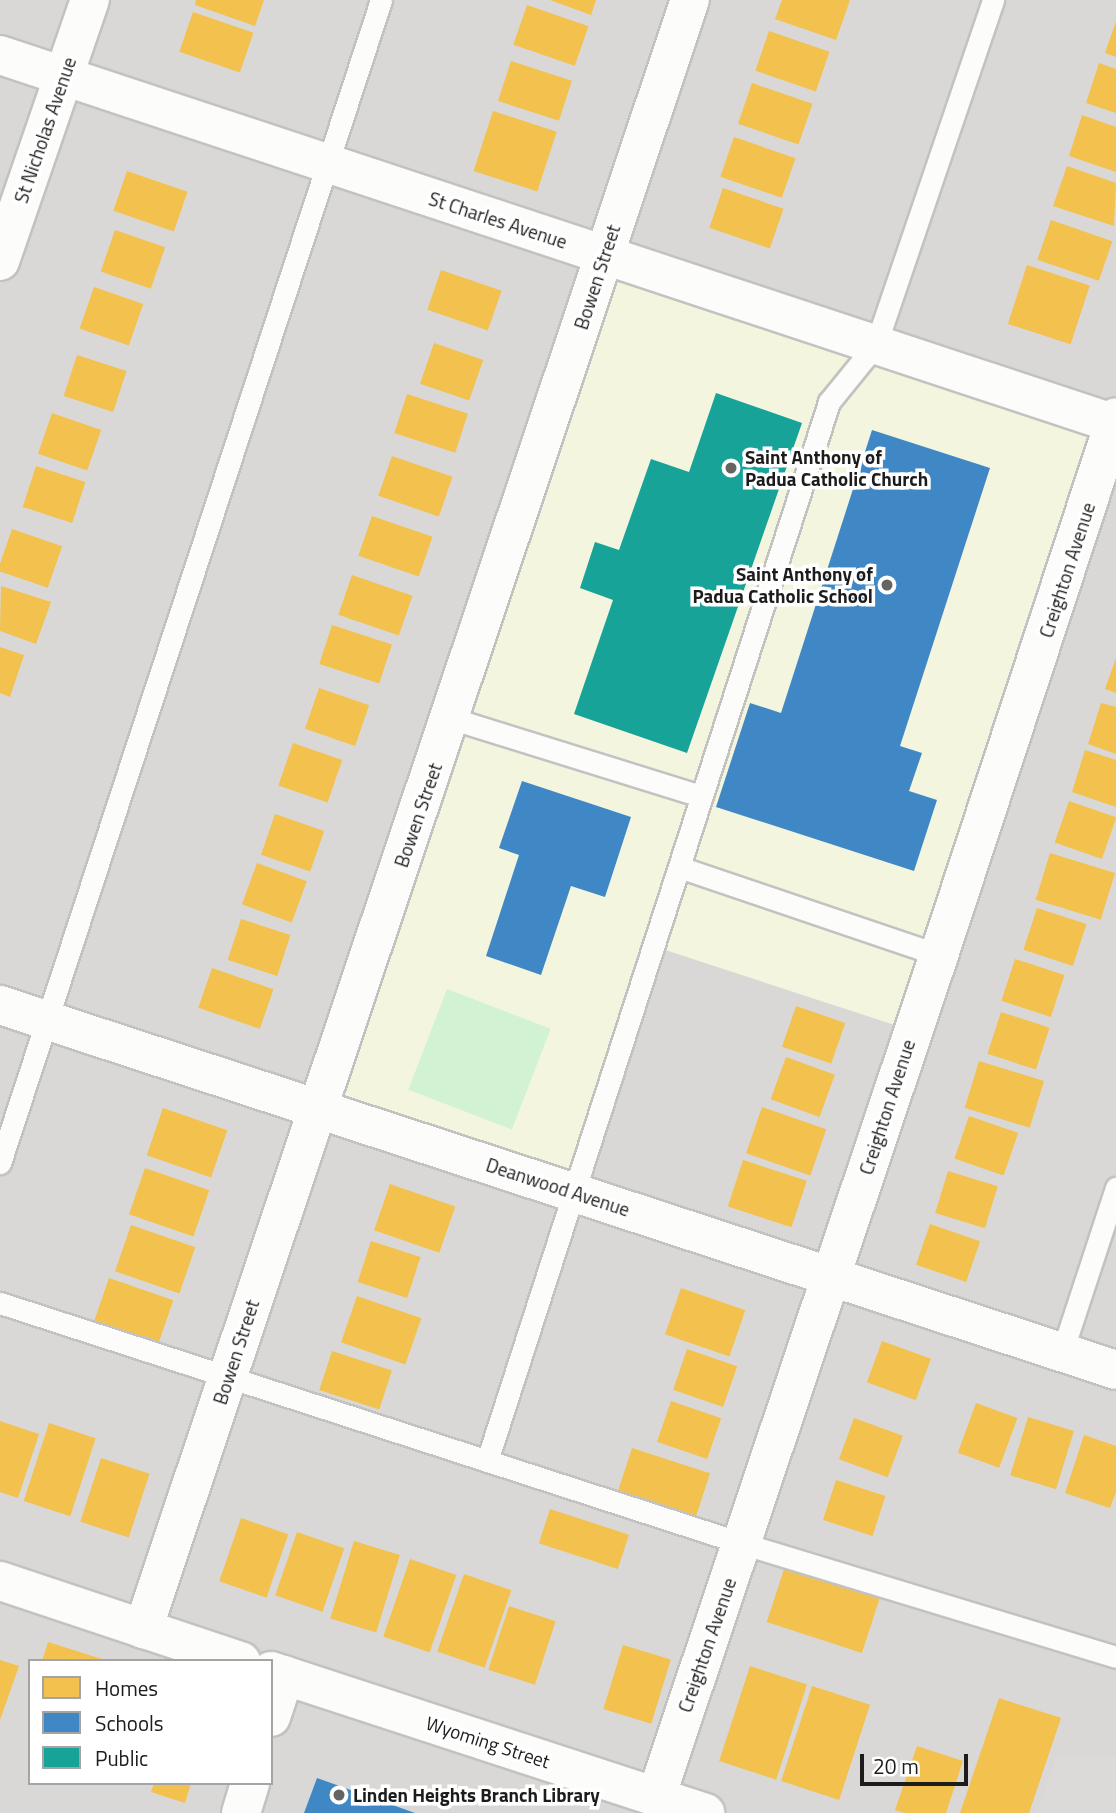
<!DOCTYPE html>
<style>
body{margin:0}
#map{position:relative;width:1116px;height:1813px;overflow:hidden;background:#ebe9e4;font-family:"Titillium Web",sans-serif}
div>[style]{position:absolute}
.residential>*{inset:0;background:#dad8d6}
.education>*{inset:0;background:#f4f5de}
.park>*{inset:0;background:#d1f3d3;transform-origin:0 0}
.parking>*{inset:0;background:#dbdad8}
.homes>*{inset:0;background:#f2c14e;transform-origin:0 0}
.schools>*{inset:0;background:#3f88c5}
.public>*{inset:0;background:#17a398}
.roads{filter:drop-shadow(2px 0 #c3c2c0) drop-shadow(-2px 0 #c3c2c0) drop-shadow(0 2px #c3c2c0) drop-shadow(0 -2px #c3c2c0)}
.service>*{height:21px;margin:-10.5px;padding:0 10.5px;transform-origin:10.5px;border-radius:10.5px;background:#fcfcfb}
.minor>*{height:38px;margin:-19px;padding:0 19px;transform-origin:19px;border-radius:19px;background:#fcfcfb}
.tertiary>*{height:38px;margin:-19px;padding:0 19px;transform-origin:19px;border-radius:19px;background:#fcfcfb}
.dots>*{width:19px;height:19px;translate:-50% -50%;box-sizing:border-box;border:4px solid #fff;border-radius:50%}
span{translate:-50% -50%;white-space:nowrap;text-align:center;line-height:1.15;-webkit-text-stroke:7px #fff;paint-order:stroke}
.street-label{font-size:19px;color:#1c1c1c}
.poi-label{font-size:19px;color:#1c1c1c;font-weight:700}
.left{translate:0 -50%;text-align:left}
.right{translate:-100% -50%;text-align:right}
.legend{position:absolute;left:28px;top:1659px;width:245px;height:126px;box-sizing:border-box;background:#fff;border:2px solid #a4a4a4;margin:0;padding:9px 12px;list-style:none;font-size:21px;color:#1c1c1c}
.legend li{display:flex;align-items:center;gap:14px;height:35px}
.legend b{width:35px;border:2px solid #a4a4a4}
.scale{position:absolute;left:860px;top:1754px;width:108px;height:32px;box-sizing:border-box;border:4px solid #1c1c1c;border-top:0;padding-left:9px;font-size:21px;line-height:24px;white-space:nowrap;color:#1c1c1c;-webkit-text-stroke:5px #fff;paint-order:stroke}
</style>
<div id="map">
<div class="residential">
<i style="clip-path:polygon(evenodd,0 0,1116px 0,1116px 1813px,0 1813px,0 0,30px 1661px,271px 1661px,271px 1783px,30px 1783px,30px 1661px)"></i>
</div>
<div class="education">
<i style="clip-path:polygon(604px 254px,1114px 424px,913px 1031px,653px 946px,572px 1192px,317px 1107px)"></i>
</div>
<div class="park">
<i style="left:447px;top:989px;width:111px;height:108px;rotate:21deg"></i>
</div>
<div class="parking">
<i style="clip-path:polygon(1058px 1753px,1107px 1758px,1116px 1756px,1116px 1813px,1037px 1813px)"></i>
</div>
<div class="homes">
<i style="clip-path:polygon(196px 0,264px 0,255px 26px,195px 5px)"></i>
<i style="clip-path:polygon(550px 0,596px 0,591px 15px)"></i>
<i style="clip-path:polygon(782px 0,850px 0,836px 40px,775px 19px)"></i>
<i style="left:527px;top:5px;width:65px;height:42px;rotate:19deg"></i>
<i style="left:193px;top:12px;width:64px;height:42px;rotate:19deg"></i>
<i style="clip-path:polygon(1116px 21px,1116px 57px,1105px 53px)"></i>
<i style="left:769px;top:31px;width:64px;height:42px;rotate:19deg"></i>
<i style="left:511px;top:61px;width:64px;height:42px;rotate:18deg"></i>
<i style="clip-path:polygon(1099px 63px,1116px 69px,1116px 113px,1086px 103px)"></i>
<i style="left:752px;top:83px;width:64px;height:43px;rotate:19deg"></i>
<i style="left:493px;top:111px;width:67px;height:63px;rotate:18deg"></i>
<i style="clip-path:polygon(1082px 115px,1116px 127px,1116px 172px,1069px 156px)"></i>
<i style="left:734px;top:137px;width:65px;height:42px;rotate:19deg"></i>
<i style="clip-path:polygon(1067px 166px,1116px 183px,1114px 226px,1053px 206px)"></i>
<i style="left:127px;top:171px;width:64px;height:42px;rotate:19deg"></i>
<i style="left:723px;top:188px;width:64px;height:42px;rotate:19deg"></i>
<i style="left:1051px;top:220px;width:65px;height:42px;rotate:19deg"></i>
<i style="left:115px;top:230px;width:53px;height:44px;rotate:19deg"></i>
<i style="left:1027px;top:265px;width:66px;height:62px;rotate:18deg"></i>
<i style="left:441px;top:270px;width:64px;height:42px;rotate:19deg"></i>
<i style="left:94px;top:287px;width:52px;height:44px;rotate:19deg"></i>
<i style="left:434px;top:343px;width:52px;height:43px;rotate:19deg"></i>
<i style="left:77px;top:355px;width:52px;height:43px;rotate:18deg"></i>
<i style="left:407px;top:394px;width:64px;height:41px;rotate:18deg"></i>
<i style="left:52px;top:413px;width:52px;height:43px;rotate:19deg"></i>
<i style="left:392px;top:456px;width:64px;height:42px;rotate:19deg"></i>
<i style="left:36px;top:466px;width:52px;height:43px;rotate:18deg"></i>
<i style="left:372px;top:516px;width:64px;height:42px;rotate:19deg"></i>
<i style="left:12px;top:529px;width:53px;height:44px;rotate:19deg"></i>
<i style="left:352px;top:575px;width:64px;height:42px;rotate:19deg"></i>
<i style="clip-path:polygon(1px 586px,51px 602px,36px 644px,0 631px)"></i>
<i style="left:332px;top:625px;width:63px;height:41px;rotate:18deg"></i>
<i style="clip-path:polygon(0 647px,24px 655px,10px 697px,0 693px)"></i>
<i style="clip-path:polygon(1116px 658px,1116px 693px,1105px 689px)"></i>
<i style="left:319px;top:688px;width:53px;height:43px;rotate:19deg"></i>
<i style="clip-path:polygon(1101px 703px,1116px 707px,1116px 754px,1088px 744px)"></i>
<i style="left:293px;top:743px;width:52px;height:45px;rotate:19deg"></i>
<i style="clip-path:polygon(1085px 750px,1116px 760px,1116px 807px,1072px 792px)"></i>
<i style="left:1069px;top:801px;width:50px;height:44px;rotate:19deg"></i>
<i style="left:275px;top:814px;width:52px;height:43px;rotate:19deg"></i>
<i style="left:1050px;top:853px;width:68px;height:49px;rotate:17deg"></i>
<i style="left:257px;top:863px;width:53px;height:44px;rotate:20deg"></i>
<i style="left:1037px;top:908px;width:52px;height:44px;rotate:18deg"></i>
<i style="left:241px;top:919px;width:52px;height:43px;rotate:18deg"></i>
<i style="left:1015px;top:959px;width:52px;height:44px;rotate:18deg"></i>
<i style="left:212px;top:968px;width:65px;height:42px;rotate:19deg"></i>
<i style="left:796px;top:1006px;width:52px;height:43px;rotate:19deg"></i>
<i style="left:1001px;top:1012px;width:51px;height:44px;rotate:18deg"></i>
<i style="left:786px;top:1057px;width:52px;height:45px;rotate:20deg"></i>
<i style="left:979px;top:1061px;width:68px;height:49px;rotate:17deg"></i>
<i style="left:762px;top:1107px;width:68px;height:49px;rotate:19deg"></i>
<i style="left:163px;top:1108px;width:68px;height:50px;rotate:19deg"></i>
<i style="left:969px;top:1116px;width:52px;height:45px;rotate:19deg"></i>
<i style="left:743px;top:1160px;width:67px;height:49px;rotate:18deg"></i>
<i style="left:145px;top:1168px;width:68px;height:49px;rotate:19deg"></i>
<i style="left:948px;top:1171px;width:52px;height:44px;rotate:17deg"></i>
<i style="left:390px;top:1184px;width:69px;height:49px;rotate:19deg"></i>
<i style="left:930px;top:1224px;width:53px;height:43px;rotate:19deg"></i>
<i style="left:131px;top:1225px;width:68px;height:49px;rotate:19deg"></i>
<i style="left:371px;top:1241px;width:52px;height:43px;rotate:18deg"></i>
<i style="left:109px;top:1278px;width:68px;height:50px;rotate:19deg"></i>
<i style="left:681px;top:1288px;width:68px;height:49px;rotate:19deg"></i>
<i style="left:357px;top:1296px;width:68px;height:49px;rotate:19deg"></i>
<i style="left:882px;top:1341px;width:52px;height:44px;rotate:20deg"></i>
<i style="left:687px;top:1349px;width:53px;height:43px;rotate:19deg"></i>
<i style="left:332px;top:1351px;width:63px;height:41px;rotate:18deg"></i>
<i style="left:671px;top:1401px;width:53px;height:43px;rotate:19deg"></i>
<i style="left:976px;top:1403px;width:44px;height:53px;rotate:20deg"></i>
<i style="left:1028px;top:1417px;width:48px;height:61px;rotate:17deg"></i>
<i style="left:854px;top:1418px;width:52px;height:44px;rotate:20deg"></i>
<i style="clip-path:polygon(0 1421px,39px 1434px,18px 1498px,0 1492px)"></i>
<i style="left:49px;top:1423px;width:49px;height:82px;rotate:18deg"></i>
<i style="clip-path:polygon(1084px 1435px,1116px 1446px,1116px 1492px,1110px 1508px,1065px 1493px)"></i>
<i style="left:632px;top:1448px;width:82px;height:48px;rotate:18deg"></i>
<i style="left:101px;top:1458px;width:51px;height:67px;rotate:18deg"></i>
<i style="left:836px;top:1480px;width:52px;height:42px;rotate:18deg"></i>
<i style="left:550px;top:1509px;width:83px;height:36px;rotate:18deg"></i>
<i style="left:241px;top:1518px;width:50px;height:67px;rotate:19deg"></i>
<i style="left:297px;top:1532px;width:50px;height:67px;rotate:19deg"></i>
<i style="left:354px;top:1541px;width:48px;height:81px;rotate:17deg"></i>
<i style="left:410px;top:1559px;width:49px;height:82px;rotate:19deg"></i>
<i style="left:785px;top:1566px;width:100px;height:59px;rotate:18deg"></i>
<i style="left:464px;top:1574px;width:50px;height:82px;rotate:19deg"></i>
<i style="left:509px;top:1606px;width:49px;height:67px;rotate:18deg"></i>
<i style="clip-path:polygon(48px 1642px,105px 1660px,105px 1661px,42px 1661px)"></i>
<i style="left:623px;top:1645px;width:50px;height:67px;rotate:17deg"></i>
<i style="clip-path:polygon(0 1660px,19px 1666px,0 1720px)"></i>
<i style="left:750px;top:1666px;width:60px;height:100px;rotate:18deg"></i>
<i style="left:812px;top:1686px;width:61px;height:100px;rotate:18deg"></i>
<i style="clip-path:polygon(999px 1698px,1061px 1718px,1029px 1813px,960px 1813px)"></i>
<i style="clip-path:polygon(917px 1746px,963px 1761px,946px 1813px,905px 1813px,895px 1810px)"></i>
<i style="clip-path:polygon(154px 1783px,191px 1783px,185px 1803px,151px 1792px)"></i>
</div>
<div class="schools">
<i style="clip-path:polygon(872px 430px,990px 468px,900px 746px,922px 753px,909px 791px,937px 800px,914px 871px,716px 807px,750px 703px,781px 713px)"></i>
<i style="clip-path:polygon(522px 781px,631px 817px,605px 897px,571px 886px,541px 975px,486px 956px,519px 855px,499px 848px)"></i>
<i style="clip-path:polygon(317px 1778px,415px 1813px,304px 1813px)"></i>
</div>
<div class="public">
<i style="clip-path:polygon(716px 393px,802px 423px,687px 753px,574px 714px,613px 600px,580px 588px,595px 542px,619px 550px,651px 459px,689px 472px)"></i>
</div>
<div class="roads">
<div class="service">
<i style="left:450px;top:718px;width:263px;rotate:17.3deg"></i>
<i style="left:679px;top:867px;width:274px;rotate:18.7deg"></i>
<i style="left:0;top:1163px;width:1224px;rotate:-71.86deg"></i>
<i style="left:0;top:1303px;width:779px;rotate:17.95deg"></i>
<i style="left:741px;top:1543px;width:392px;rotate:16.9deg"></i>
<i style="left:1062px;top:1352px;width:173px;rotate:-71.8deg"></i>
<i style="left:487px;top:1461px;width:1113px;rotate:-72.1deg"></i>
<i style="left:829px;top:402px;width:75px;rotate:-51deg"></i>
<i style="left:876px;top:344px;width:363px;rotate:-71.2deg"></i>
</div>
<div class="minor">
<i style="left:0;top:55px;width:1175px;rotate:18.3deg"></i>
<i style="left:0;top:261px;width:276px;rotate:-71deg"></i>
<i style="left:0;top:1005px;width:1174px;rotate:18.11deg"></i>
<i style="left:143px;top:1629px;width:1718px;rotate:-71.44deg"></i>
<i style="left:271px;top:1717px;width:44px;rotate:-71.6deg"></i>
<i style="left:656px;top:1797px;width:888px;rotate:-71.42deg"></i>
<i style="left:939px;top:955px;width:566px;rotate:-71.79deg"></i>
<i style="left:241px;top:1813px;width:31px;rotate:-73deg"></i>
</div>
<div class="tertiary">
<i style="left:0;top:1581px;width:254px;rotate:18.4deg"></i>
<i style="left:271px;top:1671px;width:457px;rotate:18.1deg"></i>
</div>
</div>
<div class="dots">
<i style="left:731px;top:468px;background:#646462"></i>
<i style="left:887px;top:585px;background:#646462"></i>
<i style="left:339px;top:1795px;background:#646462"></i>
</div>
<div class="street-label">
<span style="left:45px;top:130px;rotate:-71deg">St Nicholas Avenue</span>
<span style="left:498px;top:220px;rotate:18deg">St Charles Avenue</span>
<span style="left:597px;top:277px;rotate:-72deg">Bowen Street</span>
<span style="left:1067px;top:570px;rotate:-72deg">Creighton Avenue</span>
<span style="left:418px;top:815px;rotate:-71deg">Bowen Street</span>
<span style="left:887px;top:1107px;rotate:-72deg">Creighton Avenue</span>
<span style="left:558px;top:1187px;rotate:18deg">Deanwood Avenue</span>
<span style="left:236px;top:1352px;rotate:-72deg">Bowen Street</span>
<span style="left:707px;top:1645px;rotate:-71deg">Creighton Avenue</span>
<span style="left:488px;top:1742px;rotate:18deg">Wyoming Street</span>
</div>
<div class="poi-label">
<span class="left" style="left:745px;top:468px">Saint Anthony of<br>Padua Catholic Church</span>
<span class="right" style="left:873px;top:585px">Saint Anthony of<br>Padua Catholic School</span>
<span class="left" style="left:353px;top:1795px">Linden Heights Branch Library</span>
</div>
<ul class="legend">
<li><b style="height:19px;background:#f2c14e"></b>Homes</li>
<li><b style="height:19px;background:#3f88c5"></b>Schools</li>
<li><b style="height:19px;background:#17a398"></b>Public</li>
</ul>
<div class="scale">20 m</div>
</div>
